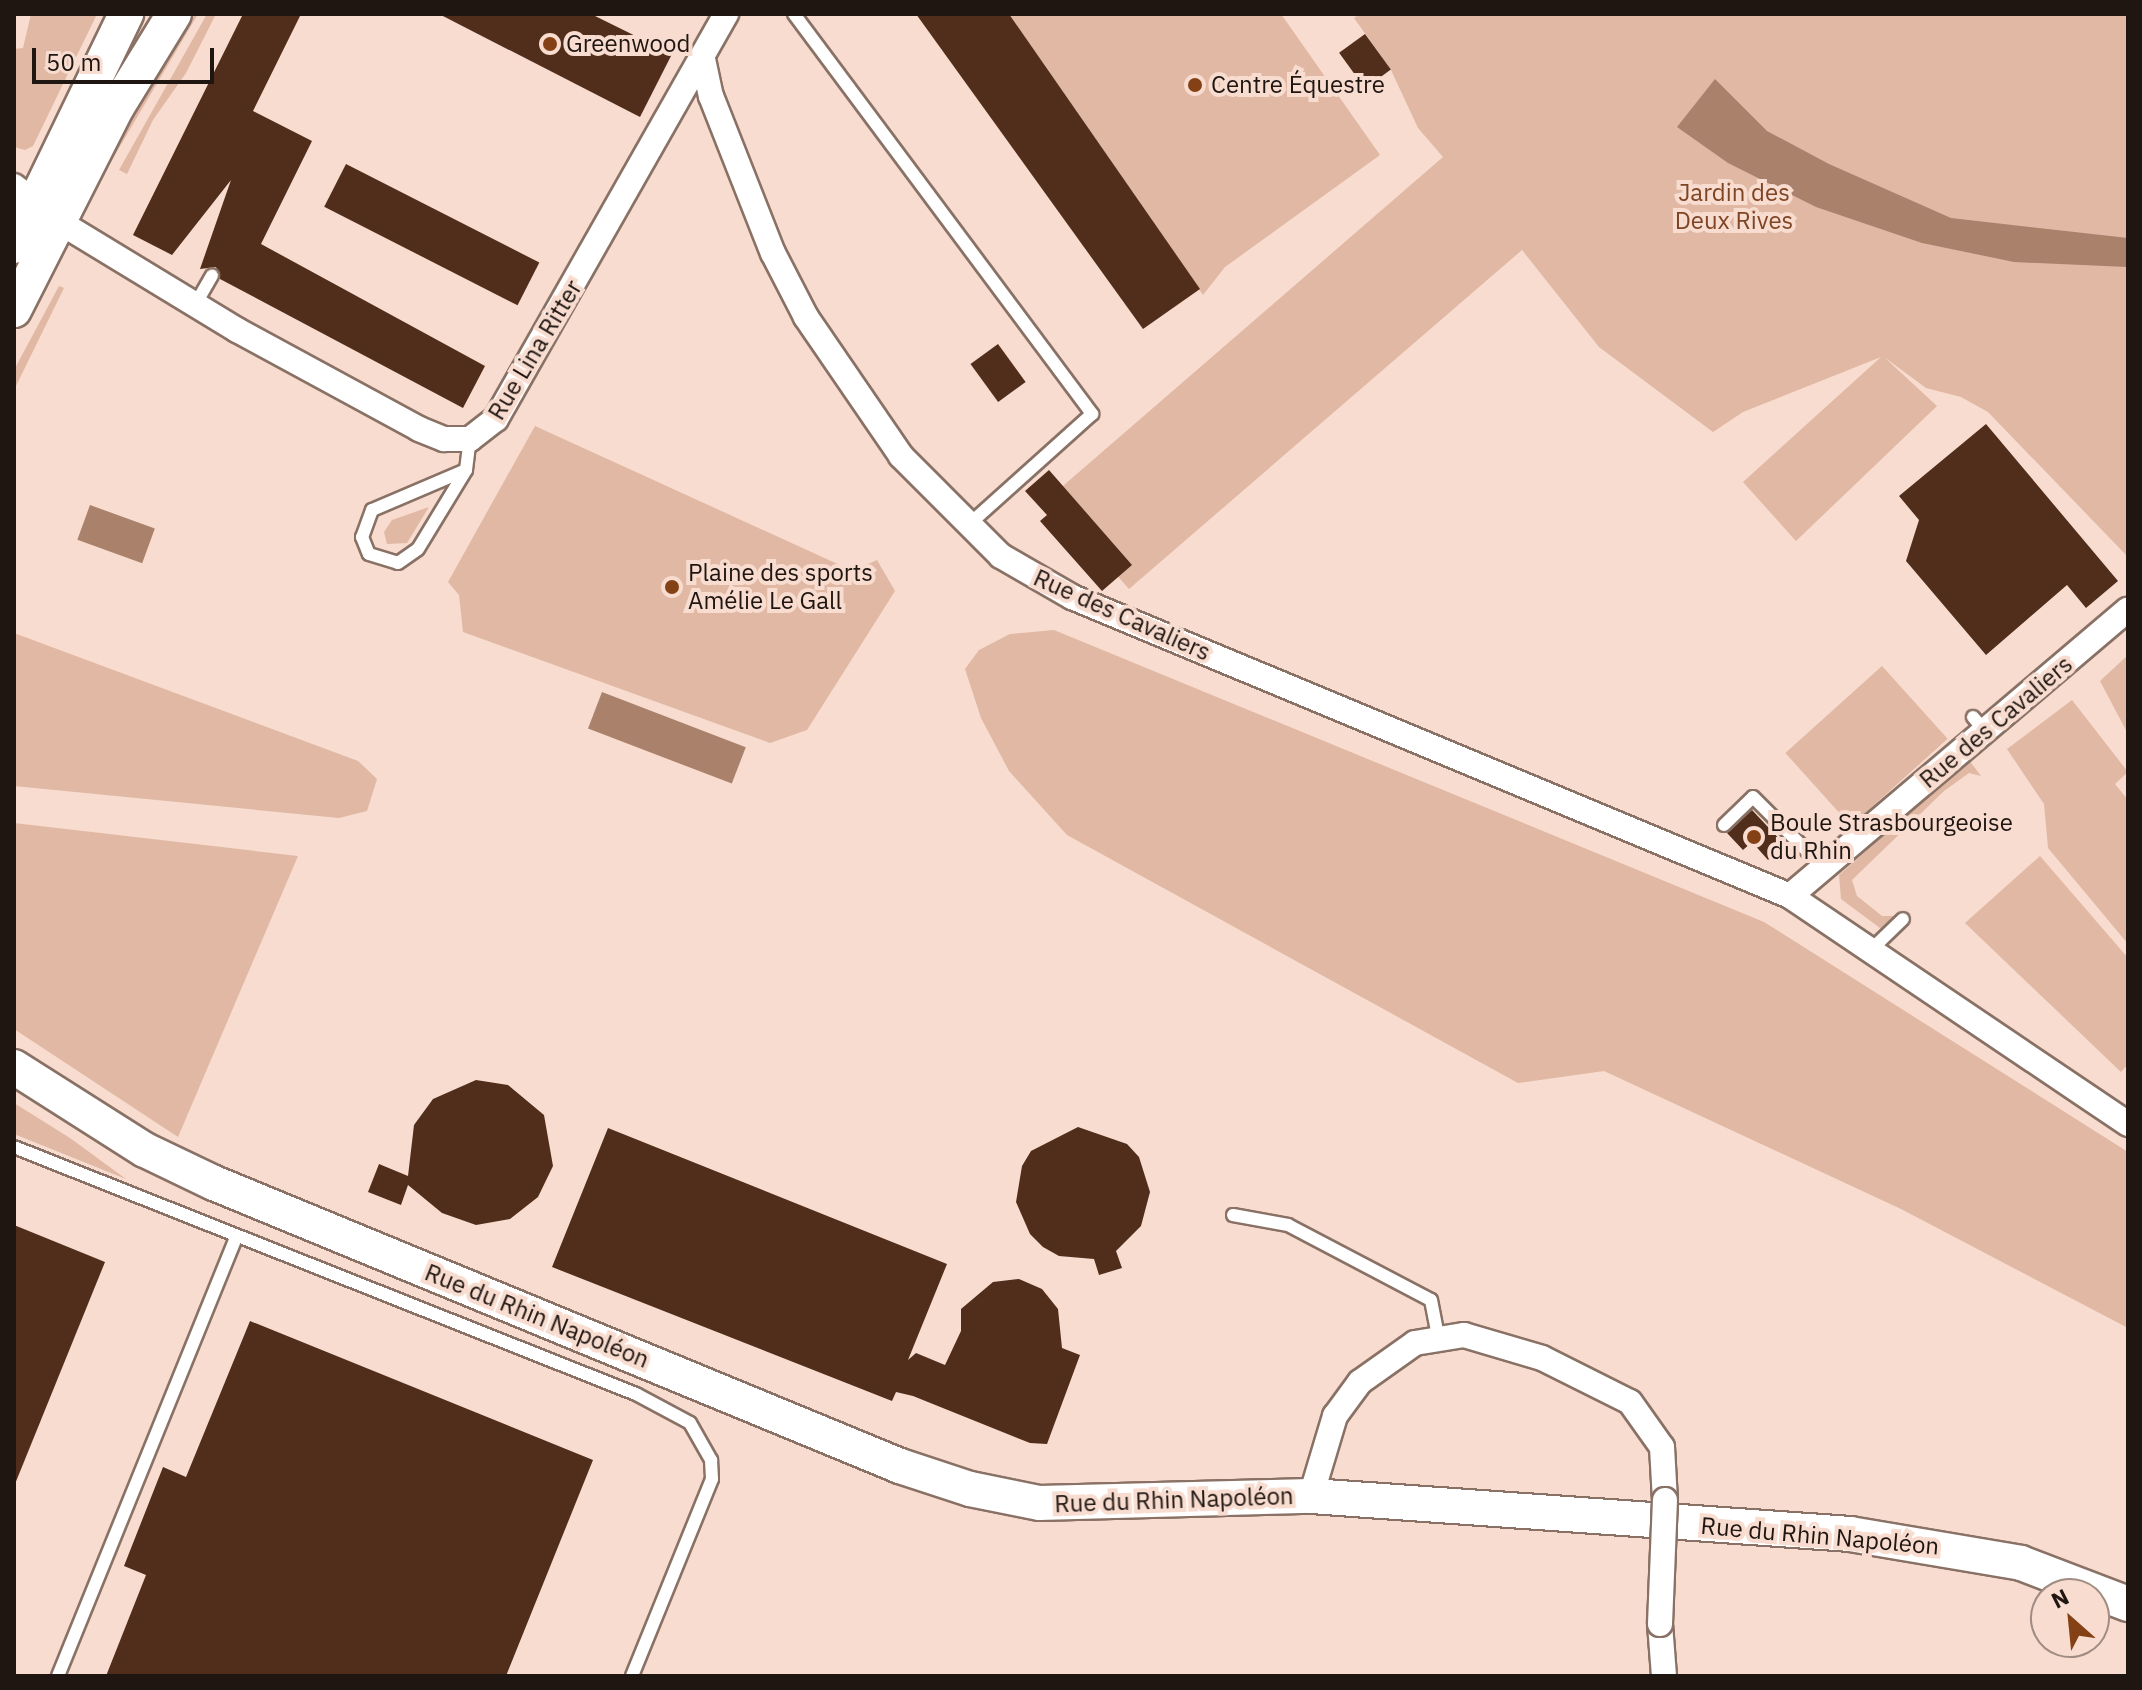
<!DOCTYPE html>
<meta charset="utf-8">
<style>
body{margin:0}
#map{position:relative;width:2142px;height:1690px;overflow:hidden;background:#f7dccf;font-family:"IBM Plex Sans",sans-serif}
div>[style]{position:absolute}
.green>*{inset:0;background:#e0b8a4;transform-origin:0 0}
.water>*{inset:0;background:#aa816b;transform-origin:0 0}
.building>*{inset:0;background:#512e1b;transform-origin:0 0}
.roads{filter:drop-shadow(2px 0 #897165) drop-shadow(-2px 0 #897165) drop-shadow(0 2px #897165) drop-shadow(0 -2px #897165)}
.service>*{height:12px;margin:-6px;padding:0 6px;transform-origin:6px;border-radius:6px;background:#fff}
.minor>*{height:24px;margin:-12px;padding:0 12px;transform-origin:12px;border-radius:12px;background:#fff}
.secondary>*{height:34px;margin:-17px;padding:0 17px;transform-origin:17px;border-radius:17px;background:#fff}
.bridges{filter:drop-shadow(2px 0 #897165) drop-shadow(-2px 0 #897165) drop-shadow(0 2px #897165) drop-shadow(0 -2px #897165)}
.minor-bridge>*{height:24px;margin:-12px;padding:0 12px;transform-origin:12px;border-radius:12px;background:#fff}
.dots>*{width:22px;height:22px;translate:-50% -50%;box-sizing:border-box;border:4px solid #f7dccf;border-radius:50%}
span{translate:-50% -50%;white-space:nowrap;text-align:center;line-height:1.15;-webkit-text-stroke:8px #f7dccf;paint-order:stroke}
.poi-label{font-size:24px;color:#1f1511}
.left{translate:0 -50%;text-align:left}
.park-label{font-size:24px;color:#7e4525}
.street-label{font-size:24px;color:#1f1511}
.frame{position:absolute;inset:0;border:16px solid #1f1511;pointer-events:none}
.north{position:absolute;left:2030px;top:1578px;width:80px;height:80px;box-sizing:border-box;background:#f7dccf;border:2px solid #a18c83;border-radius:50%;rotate:333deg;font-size:22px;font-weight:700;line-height:32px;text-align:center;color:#1f1511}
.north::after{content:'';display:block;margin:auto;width:28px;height:36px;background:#854116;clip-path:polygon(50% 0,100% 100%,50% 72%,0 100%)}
.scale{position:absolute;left:32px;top:48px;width:182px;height:36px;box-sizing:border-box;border:4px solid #1f1511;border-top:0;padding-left:10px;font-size:24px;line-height:28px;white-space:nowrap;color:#1f1511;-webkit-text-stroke:6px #f7dccf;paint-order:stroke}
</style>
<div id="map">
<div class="green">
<i style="clip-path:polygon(31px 14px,97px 14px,33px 146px,25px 150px,14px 147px,14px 49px,23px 48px)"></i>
<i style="clip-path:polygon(187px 14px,198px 14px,103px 175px,100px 174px)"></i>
<i style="clip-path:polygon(207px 14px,216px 14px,186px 73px,153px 120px,127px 174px,119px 170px)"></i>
<i style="clip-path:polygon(1009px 14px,1281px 14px,1380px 155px,1225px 267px,1203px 295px)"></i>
<i style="clip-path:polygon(1360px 14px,2128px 14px,2128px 557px,1988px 412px,1961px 397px,1926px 388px,1884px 357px,1937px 406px,1796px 541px,1743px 482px,1881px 357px,1743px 412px,1713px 432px,1599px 347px,1522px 250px,1129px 589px,1049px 498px,1443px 157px,1418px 128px,1391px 70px,1354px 18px)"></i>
<i style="clip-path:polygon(59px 286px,64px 288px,14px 390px,14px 370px)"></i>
<i style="clip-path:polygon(535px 426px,853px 571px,877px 560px,895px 591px,807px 730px,770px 743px,463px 632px,459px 595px,448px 582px)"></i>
<i style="clip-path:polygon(429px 507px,407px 543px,387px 544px,384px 532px,392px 520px)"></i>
<i style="clip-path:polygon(1054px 630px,1764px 922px,2128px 1152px,2128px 1328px,1901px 1209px,1604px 1071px,1518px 1083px,1067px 835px,1009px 771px,981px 718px,965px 669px,979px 650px,1010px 634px)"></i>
<i style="clip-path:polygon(14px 633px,358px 761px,377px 779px,367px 811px,339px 818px,14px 786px)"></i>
<i style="clip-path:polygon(2128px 655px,2128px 734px,2100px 681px)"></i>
<i style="left:1882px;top:666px;width:98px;height:130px;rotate:48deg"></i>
<i style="clip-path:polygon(2072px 700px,2128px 772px,2115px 784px,2128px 800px,2128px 944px,2048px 848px,2044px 804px,2007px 749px)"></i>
<i style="clip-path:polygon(1969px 760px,1981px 776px,1969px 773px,1944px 791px,1852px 880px,1857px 896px,1882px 916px,1900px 916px,1884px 931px,1841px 899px,1839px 875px)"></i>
<i style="clip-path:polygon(14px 823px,298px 856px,178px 1137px,14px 1029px)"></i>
<i style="clip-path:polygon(2040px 856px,2128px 958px,2128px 1064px,2121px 1072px,1965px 923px)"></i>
<i style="clip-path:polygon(14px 1103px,70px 1138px,126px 1179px,14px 1134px)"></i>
</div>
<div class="water">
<i style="clip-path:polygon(1715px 79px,1767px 131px,1829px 164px,1951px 218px,2128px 238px,2127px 267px,2014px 262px,1922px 243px,1816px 207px,1728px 163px,1677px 127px)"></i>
<i style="left:90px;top:505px;width:69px;height:37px;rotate:20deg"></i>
<i style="left:602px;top:692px;width:154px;height:39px;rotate:21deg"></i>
</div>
<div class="building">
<i style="clip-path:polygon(243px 14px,301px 14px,253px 111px,312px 141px,261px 244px,485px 366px,463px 408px,220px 279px,216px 267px,200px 269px,231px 180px,172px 255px,133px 235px)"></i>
<i style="clip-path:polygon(439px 14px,591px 14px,672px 54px,640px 117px)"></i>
<i style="clip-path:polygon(916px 14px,1009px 14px,1200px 289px,1143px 329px)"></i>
<i style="left:1365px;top:34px;width:44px;height:32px;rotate:54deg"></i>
<i style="left:346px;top:164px;width:217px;height:48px;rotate:27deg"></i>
<i style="left:998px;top:344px;width:47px;height:34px;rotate:54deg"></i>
<i style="clip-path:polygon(1986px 424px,2118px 581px,2086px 608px,2067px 585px,1986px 655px,1906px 561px,1919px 520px,1899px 496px)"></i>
<i style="clip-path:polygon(1049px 470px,1132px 565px,1102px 591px,1040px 521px,1047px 515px,1025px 491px)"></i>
<i style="clip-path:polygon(1752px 810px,1784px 844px,1768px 860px,1752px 842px,1743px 850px,1727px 833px)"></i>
<i style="clip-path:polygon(476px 1080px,508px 1085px,544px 1115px,553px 1166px,538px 1197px,510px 1219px,476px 1225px,442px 1213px,408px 1185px,401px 1205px,368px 1192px,379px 1164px,408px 1176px,414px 1125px,433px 1099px)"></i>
<i style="clip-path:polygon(1078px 1127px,1127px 1144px,1139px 1157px,1150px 1192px,1141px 1226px,1116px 1251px,1122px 1268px,1099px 1275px,1094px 1259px,1059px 1256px,1043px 1247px,1030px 1234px,1016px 1202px,1022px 1166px,1031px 1151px)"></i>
<i style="clip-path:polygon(608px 1128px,947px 1264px,908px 1360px,916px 1353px,945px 1365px,961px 1331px,961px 1309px,993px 1282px,1019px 1279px,1042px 1289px,1058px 1309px,1062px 1348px,1080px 1355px,1047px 1444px,1030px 1443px,913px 1396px,896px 1392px,892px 1401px,552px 1267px)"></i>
<i style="clip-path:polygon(14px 1225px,105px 1262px,15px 1484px,14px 1484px)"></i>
<i style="clip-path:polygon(250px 1321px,593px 1460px,506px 1676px,106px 1676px,146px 1575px,124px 1566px,163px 1467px,186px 1477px)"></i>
</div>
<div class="roads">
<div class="service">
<i style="left:794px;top:14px;width:499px;rotate:53.3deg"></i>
<i style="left:1092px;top:414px;width:168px;rotate:138.1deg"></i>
<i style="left:195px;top:305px;width:34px;rotate:-60deg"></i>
<i style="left:466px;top:470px;width:102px;rotate:156.9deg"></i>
<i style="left:372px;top:510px;width:29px;rotate:110deg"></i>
<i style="left:362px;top:537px;width:18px;rotate:68deg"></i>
<i style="left:369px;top:554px;width:30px;rotate:17deg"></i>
<i style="left:398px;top:563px;width:24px;rotate:-35deg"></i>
<i style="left:418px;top:549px;width:92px;rotate:-58.7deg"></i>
<i style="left:466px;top:470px;width:31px;rotate:-83deg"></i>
<i style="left:1973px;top:717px;width:18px;rotate:49deg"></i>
<i style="left:1724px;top:825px;width:40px;rotate:-44deg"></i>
<i style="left:1753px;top:797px;width:100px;rotate:45deg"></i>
<i style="left:1874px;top:947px;width:40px;rotate:-44deg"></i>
<i style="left:14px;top:1147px;width:669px;rotate:21.66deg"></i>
<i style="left:636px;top:1394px;width:61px;rotate:28.2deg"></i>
<i style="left:690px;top:1423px;width:43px;rotate:60.4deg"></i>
<i style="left:711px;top:1460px;width:19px;rotate:87deg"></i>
<i style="left:712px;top:1479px;width:213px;rotate:112.1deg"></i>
<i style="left:1233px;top:1215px;width:56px;rotate:10.3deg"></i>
<i style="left:1288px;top:1225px;width:161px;rotate:27.7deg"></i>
<i style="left:1431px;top:1300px;width:37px;rotate:79deg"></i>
<i style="left:58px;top:1676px;width:473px;rotate:-67.9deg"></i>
</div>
<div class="minor">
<i style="left:703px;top:59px;width:38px;rotate:78deg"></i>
<i style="left:711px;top:96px;width:169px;rotate:68.5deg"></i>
<i style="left:773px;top:253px;width:72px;rotate:62.7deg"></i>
<i style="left:806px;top:317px;width:168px;rotate:55.6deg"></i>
<i style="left:901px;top:456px;width:141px;rotate:45deg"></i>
<i style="left:1001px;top:556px;width:82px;rotate:30deg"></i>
<i style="left:1072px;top:597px;width:778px;rotate:22.61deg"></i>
<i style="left:1790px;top:896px;width:408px;rotate:34deg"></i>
<i style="left:14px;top:186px;width:60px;rotate:38.2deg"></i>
<i style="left:61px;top:223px;width:206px;rotate:31.3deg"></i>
<i style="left:237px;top:330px;width:207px;rotate:28.5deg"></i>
<i style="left:419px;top:429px;width:27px;rotate:22deg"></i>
<i style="left:444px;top:439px;width:26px"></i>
<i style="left:470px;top:439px;width:33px;rotate:-38deg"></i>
<i style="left:496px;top:419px;width:466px;rotate:-60.4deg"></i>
<i style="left:1790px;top:896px;width:443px;rotate:-40.3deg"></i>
<i style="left:1311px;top:1496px;width:84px;rotate:-73.3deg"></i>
<i style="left:1335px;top:1416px;width:42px;rotate:-53.7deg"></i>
<i style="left:1360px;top:1382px;width:67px;rotate:-35.3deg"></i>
<i style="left:1415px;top:1343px;width:50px;rotate:-9.3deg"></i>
<i style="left:1464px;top:1335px;width:81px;rotate:16.4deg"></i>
<i style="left:1542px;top:1358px;width:98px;rotate:26.6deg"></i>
<i style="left:1630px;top:1402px;width:55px;rotate:54.6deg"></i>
<i style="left:1662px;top:1447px;width:53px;rotate:86.8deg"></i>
<i style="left:1660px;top:1624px;width:52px;rotate:85.6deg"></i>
</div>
<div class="secondary">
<i style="left:14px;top:246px;width:258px;rotate:-64.2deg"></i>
<i style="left:14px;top:310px;width:228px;rotate:-63.1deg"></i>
<i style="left:117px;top:107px;width:109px;rotate:-58.5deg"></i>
<i style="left:14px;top:1067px;width:155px;rotate:32.4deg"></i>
<i style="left:145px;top:1150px;width:76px;rotate:25.6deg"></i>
<i style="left:214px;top:1183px;width:742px;rotate:22.42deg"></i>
<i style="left:900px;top:1466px;width:74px;rotate:18.2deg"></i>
<i style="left:970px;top:1489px;width:70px;rotate:11.5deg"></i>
<i style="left:1039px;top:1503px;width:272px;rotate:-1.5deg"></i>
<i style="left:1311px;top:1496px;width:540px;rotate:4.03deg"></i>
<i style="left:1850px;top:1534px;width:173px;rotate:9.6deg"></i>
<i style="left:2021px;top:1563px;width:115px;rotate:21deg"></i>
</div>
</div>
<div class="bridges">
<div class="minor-bridge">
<i style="left:1660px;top:1624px;width:124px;rotate:-87.7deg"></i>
</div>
</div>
<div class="dots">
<i style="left:550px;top:44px;background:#854116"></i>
<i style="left:1195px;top:85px;background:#854116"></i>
<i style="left:672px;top:587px;background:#854116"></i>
<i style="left:1754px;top:837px;background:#854116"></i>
</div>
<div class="poi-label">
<span class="left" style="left:566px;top:44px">Greenwood</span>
<span class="left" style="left:1211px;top:85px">Centre Équestre</span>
<span class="left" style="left:688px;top:587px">Plaine des sports<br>Amélie Le Gall</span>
<span class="left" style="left:1770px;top:837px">Boule Strasbourgeoise<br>du Rhin</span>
</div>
<div class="park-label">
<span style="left:1734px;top:207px">Jardin des<br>Deux Rives</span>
</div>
<div class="street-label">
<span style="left:535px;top:350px;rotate:-59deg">Rue Lina Ritter</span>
<span style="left:1122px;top:615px;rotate:24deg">Rue des Cavaliers</span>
<span style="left:1996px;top:722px;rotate:-40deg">Rue des Cavaliers</span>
<span style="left:537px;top:1316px;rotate:22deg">Rue du Rhin Napoléon</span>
<span style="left:1174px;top:1500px;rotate:-2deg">Rue du Rhin Napoléon</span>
<span style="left:1820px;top:1536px;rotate:5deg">Rue du Rhin Napoléon</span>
</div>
<div class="frame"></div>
<div class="north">N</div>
<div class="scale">50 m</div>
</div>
